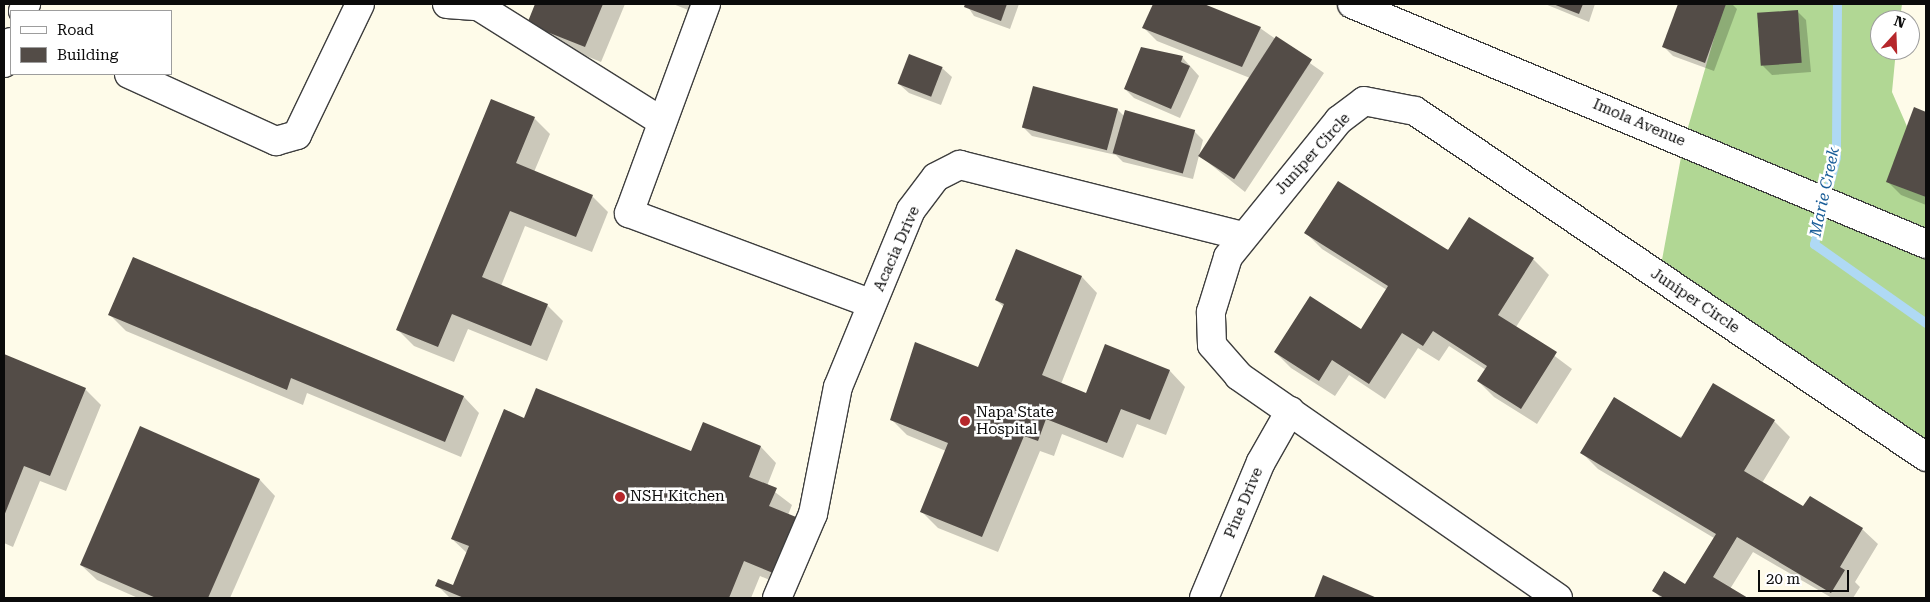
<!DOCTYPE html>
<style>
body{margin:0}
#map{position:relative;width:1930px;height:602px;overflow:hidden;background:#fefbe9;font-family:"Roboto Serif",serif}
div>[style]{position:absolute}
.forest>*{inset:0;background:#b1d794}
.shadow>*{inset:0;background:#0003}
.stream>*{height:9px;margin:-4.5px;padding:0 4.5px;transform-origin:4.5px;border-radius:4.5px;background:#afd9f4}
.building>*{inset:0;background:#534c47;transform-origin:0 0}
.roads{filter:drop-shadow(1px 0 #3e3e3e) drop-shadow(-1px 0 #3e3e3e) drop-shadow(0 1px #3e3e3e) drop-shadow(0 -1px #3e3e3e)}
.minor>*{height:28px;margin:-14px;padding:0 14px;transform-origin:14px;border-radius:14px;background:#fff}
.dots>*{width:14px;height:14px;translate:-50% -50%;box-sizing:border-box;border:2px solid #fff;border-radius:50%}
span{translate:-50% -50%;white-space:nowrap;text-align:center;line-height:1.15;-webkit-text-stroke:5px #fff;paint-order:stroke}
.street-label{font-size:15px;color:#0b0b0b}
.poi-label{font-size:15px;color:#0b0b0b}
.left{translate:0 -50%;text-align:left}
.water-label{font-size:16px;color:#195d98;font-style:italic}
.frame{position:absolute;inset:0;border:5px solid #0b0b0b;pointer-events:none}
.legend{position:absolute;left:10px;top:10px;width:162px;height:65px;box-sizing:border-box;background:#fff;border:1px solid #9d9d9d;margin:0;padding:6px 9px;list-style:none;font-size:15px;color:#0b0b0b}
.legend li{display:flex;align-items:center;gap:10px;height:25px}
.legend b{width:25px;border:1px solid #9d9d9d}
.north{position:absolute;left:1870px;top:10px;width:50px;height:50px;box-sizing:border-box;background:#fff;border:1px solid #9d9d9d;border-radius:50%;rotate:20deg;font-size:14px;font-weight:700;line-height:20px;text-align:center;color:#0b0b0b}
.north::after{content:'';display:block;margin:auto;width:18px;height:22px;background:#b6272b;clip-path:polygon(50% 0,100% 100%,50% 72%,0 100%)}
.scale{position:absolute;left:1758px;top:570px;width:91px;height:22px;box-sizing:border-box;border:2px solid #0b0b0b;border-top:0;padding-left:6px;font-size:15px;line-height:18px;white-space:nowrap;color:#0b0b0b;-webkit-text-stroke:4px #fff;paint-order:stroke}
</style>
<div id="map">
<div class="forest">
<i style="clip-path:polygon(1724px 4px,1902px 4px,1900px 20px,1880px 20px,1880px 50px,1896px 50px,1892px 92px,1926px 170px,1926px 457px,1659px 276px,1684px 141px)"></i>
</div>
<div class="shadow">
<i style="clip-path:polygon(537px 4px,625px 4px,601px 62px,545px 39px,529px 23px)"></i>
<i style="clip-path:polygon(673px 4px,705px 4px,701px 15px)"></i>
<i style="clip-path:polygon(966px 4px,1019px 4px,1010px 29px,974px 16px)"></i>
<i style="clip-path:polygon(1154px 4px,1200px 4px,1260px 28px,1324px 73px,1245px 192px,1200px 156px,1250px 78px,1157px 41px,1144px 28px)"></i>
<i style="clip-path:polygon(1545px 4px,1595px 4px,1589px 22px)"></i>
<i style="clip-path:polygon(1679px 4px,1732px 4px,1737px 9px,1714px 71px,1673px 56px,1664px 47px)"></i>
<i style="clip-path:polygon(1797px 11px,1806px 20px,1811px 72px,1772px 75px,1763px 66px)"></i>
<i style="clip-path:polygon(1182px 57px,1199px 76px,1180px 118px,1134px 98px,1125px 89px)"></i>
<i style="clip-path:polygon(942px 68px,952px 77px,941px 105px,909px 93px,899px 84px)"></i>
<i style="clip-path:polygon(1117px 109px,1124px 116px,1194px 131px,1203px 140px,1193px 179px,1123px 162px,1116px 155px,1032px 136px,1023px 127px)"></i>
<i style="clip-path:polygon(1914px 109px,1926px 113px,1926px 205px,1901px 195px,1888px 182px)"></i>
<i style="clip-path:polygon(534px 118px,550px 134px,534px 172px,592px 196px,608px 212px,592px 252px,525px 226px,501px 286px,547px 305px,563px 321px,547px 361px,468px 329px,454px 362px,414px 346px,398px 330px)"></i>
<i style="clip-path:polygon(1306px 233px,1533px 259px,1549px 275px,1516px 327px,1572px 369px,1537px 424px,1494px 397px,1478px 381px,1486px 370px,1449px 346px,1439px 361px,1418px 348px,1385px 399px,1349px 375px,1335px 396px,1291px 368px,1275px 352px,1361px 331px,1387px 290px,1322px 249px)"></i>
<i style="clip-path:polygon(1082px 277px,1097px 293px,1061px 384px,1087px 394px,1170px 371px,1185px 387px,1166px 435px,1137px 424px,1123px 458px,1062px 434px,1054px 456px,1040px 451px,998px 552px,938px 528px,922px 512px,946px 451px,907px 435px,892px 420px,916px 344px,979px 369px,1004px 307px,996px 300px)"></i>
<i style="clip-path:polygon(110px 315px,464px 397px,479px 413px,461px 457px,307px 393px,303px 405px,126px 331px)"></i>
<i style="clip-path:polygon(4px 356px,85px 389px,101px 405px,66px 491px,40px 481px,13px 547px,4px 543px)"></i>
<i style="clip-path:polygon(524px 419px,691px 453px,761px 447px,776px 463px,767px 486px,792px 505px,788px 515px,811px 534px,789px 588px,760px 576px,751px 598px,450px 598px,437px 585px,454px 586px,467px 553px,452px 539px)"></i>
<i style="clip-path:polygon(1774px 421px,1790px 437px,1762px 483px,1804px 508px,1862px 529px,1878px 544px,1855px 582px,1860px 587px,1853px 598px,1832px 598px,1753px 552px,1730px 589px,1746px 598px,1661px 598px,1654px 591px,1686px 586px,1714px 538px,1598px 469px,1582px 453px)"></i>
<i style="clip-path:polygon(260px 480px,275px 496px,230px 598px,138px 598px,97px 580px,81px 565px)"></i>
<i style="clip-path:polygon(1324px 577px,1374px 598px,1315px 598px)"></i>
</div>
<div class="stream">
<i style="left:1837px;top:4px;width:153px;rotate:90.4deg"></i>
<i style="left:1836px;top:157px;width:90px;rotate:104.2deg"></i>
<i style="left:1814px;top:244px;width:137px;rotate:35.2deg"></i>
</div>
<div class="building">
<i style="clip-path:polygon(535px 4px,603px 4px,585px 47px,527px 24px)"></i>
<i style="clip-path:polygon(965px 4px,1007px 4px,1001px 21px,964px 7px)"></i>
<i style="clip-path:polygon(1153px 4px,1204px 4px,1261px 27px,1242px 67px,1142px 28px)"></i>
<i style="clip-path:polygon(1553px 4px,1583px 4px,1579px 14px)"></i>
<i style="clip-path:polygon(1678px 4px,1726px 4px,1705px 63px,1662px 47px)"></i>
<i style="left:1798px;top:10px;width:53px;height:41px;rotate:86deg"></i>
<i style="left:1276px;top:36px;width:43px;height:143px;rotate:33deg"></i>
<i style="clip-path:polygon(1141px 47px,1183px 56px,1181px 62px,1190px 66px,1171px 109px,1124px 89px)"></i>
<i style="left:909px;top:54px;width:36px;height:32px;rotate:21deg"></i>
<i style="left:1033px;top:86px;width:88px;height:43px;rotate:15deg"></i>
<i style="clip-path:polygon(491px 99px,535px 117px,516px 163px,593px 195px,576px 237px,510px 211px,482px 277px,548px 304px,531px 346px,452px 314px,438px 347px,396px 330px)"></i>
<i style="clip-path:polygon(1914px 107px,1926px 112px,1926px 197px,1886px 182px)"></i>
<i style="left:1125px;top:110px;width:73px;height:45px;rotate:16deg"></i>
<i style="clip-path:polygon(1338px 181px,1448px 250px,1469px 217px,1534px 258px,1498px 315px,1557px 352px,1521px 409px,1477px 381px,1487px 366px,1433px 331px,1423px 346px,1402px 333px,1369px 384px,1332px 360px,1319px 381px,1274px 352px,1310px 296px,1361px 329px,1388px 286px,1304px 233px)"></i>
<i style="clip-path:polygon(1016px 249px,1082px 276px,1042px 375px,1086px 393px,1105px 344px,1170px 370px,1150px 420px,1121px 409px,1107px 443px,1046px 419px,1038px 441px,1024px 436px,982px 537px,920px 512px,948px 443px,890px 420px,915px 342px,978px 367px,1004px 304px,995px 300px)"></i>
<i style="clip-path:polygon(133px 257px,464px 396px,445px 442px,291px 378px,287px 390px,108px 315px)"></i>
<i style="clip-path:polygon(4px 354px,86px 388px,50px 476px,24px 466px,4px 516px)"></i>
<i style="clip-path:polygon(1713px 383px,1775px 420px,1744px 471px,1803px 506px,1810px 496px,1863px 528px,1840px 567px,1845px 570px,1831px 593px,1737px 537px,1713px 577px,1748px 598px,1664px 598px,1652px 591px,1664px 571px,1685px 584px,1716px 534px,1580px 453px,1614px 397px,1681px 438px)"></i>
<i style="clip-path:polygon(536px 388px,691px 451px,703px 422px,761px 446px,749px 477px,777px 488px,769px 506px,796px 517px,773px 573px,744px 561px,729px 598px,464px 598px,435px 586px,438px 579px,453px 585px,469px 546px,451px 539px,504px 409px,524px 418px)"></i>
<i style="clip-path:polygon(140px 426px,260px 479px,208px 598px,156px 598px,80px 565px)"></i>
<i style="clip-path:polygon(1323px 575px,1377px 598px,1314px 598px)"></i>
</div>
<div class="roads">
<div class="minor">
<i style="left:447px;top:4px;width:31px;rotate:4deg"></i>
<i style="left:478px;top:6px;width:216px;rotate:32.1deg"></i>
<i style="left:706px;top:4px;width:223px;rotate:110.2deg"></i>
<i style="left:629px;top:213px;width:259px;rotate:20.5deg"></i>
<i style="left:1352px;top:4px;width:622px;rotate:22.69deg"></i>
<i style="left:23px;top:11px;width:8px;rotate:-67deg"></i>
<i style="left:4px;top:63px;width:22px;rotate:-72deg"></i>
<i style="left:129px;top:74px;width:162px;rotate:24.5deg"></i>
<i style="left:276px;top:141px;width:22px;rotate:-16deg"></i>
<i style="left:297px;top:135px;width:145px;rotate:-64.3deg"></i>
<i style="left:777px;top:598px;width:91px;rotate:-66.8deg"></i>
<i style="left:813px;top:514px;width:129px;rotate:-78.9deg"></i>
<i style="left:838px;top:387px;width:191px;rotate:-67.6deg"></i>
<i style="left:911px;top:210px;width:41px;rotate:-52.9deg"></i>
<i style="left:936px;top:177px;width:27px;rotate:-27deg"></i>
<i style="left:960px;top:165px;width:291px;rotate:14.1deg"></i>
<i style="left:1204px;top:598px;width:147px;rotate:-67.3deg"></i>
<i style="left:1261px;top:462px;width:59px;rotate:-60.4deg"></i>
<i style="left:1558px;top:598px;width:389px;rotate:-145.2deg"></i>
<i style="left:1239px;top:376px;width:41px;rotate:-131.1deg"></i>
<i style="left:1212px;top:345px;width:33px;rotate:-92deg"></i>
<i style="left:1211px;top:312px;width:58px;rotate:-72.8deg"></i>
<i style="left:1228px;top:257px;width:176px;rotate:-51deg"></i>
<i style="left:1339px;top:120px;width:31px;rotate:-37deg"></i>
<i style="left:1364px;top:101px;width:52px;rotate:11.1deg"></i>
<i style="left:1415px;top:111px;width:617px;rotate:34.1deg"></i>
</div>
</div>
<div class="dots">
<i style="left:965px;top:421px;background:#b6272b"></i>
<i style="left:620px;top:497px;background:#b6272b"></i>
</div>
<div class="street-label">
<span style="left:1639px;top:123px;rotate:23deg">Imola Avenue</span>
<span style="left:1313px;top:154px;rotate:-48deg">Juniper Circle</span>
<span style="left:897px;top:249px;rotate:-66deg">Acacia Drive</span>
<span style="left:1695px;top:301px;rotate:34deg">Juniper Circle</span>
<span style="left:1244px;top:503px;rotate:-67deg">Pine Drive</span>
</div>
<div class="poi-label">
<span class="left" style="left:976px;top:421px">Napa State<br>Hospital</span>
<span class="left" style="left:630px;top:497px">NSH Kitchen</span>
</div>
<div class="water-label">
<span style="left:1825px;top:192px;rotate:-78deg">Marie Creek</span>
</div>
<div class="frame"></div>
<ul class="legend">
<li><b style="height:6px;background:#fff"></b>Road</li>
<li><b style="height:14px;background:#534c47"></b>Building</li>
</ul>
<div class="north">N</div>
<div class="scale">20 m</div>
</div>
